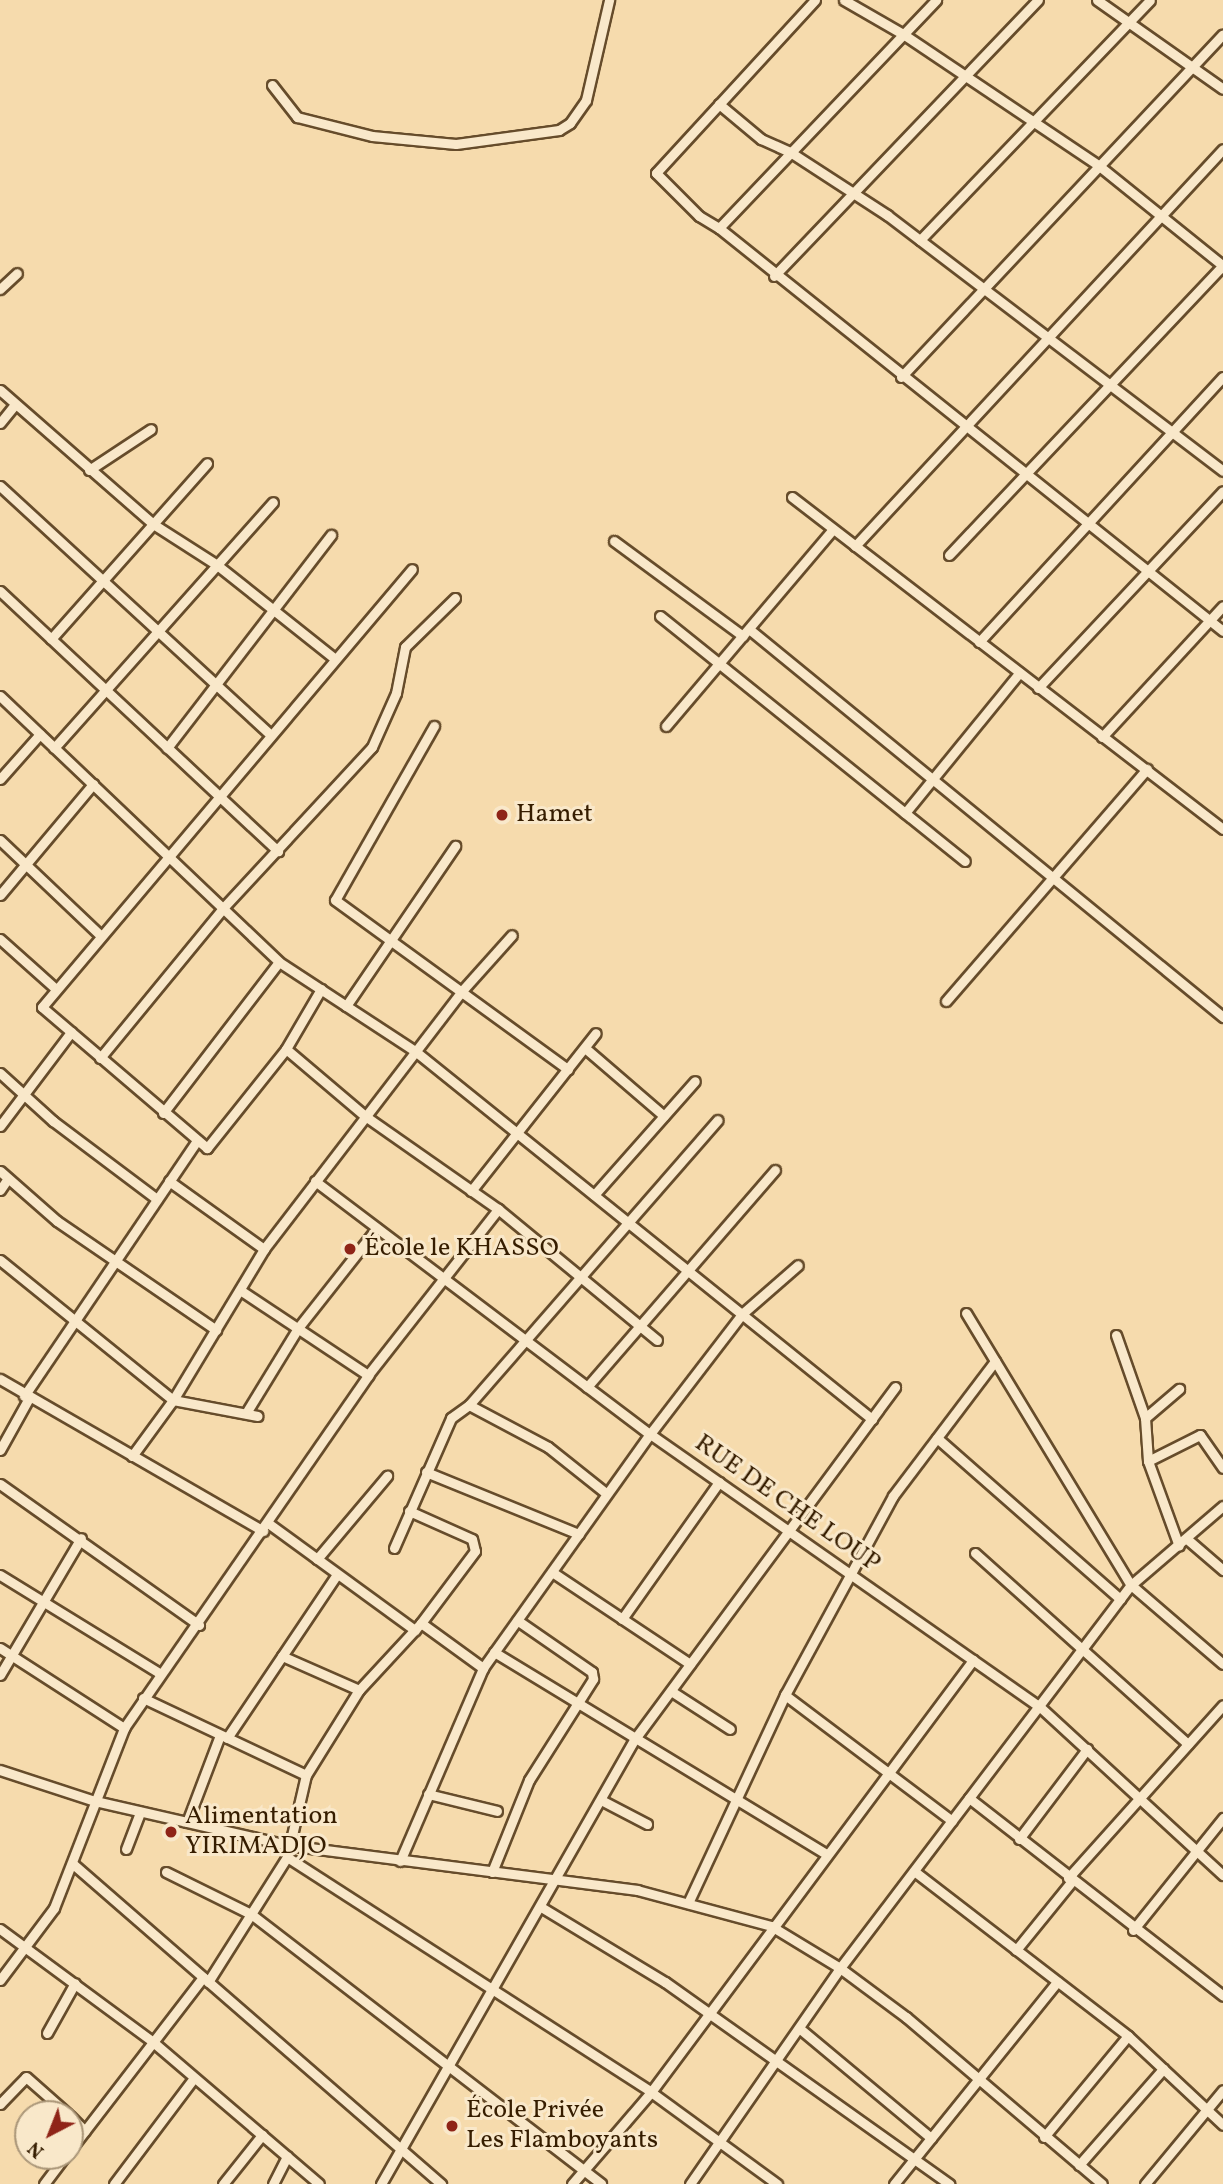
<!DOCTYPE html>
<meta charset="utf-8">
<style>
body{margin:0}
#map{position:relative;width:1223px;height:2184px;overflow:hidden;background:#f6dbad;font-family:Vollkorn,serif}
div>[style]{position:absolute}
.roads{filter:drop-shadow(2px 0 #664c2b) drop-shadow(-2px 0 #664c2b) drop-shadow(0 2px #664c2b) drop-shadow(0 -2px #664c2b)}
.minor>*{height:9px;margin:-4.5px;padding:0 4.5px;transform-origin:4.5px;border-radius:4.5px;background:#f9e8ca}
.dots>*{width:19px;height:19px;translate:-50% -50%;box-sizing:border-box;border:4px solid #f9e8ca;border-radius:50%}
span{translate:-50% -50%;white-space:nowrap;text-align:center;line-height:1.15;-webkit-text-stroke:6px #f9e8ca;paint-order:stroke}
.poi-label{font-size:26px;color:#361d00}
.left{translate:0 -50%;text-align:left}
.street-label{font-size:26px;color:#361d00}
.north{position:absolute;left:14px;top:2100px;width:70px;height:70px;box-sizing:border-box;background:#f9e8ca;border:2px solid #ab9779;border-radius:50%;rotate:222deg;font-size:19px;font-weight:700;line-height:28px;text-align:center;color:#361d00}
.north::after{content:'';display:block;margin:auto;width:24px;height:32px;background:#8f2418;clip-path:polygon(50% 0,100% 100%,50% 72%,0 100%)}
</style>
<div id="map">
<div class="roads">
<div class="minor">
<i style="left:815px;top:0;width:235px;rotate:132.6deg"></i>
<i style="left:656px;top:173px;width:61px;rotate:45deg"></i>
<i style="left:699px;top:216px;width:23px;rotate:31deg"></i>
<i style="left:719px;top:228px;width:645px;rotate:38.65deg"></i>
<i style="left:844px;top:0;width:68px;rotate:30deg"></i>
<i style="left:903px;top:34px;width:235px;rotate:33.9deg"></i>
<i style="left:1098px;top:165px;width:161px;rotate:38.9deg"></i>
<i style="left:1097px;top:0;width:154px;rotate:35.2deg"></i>
<i style="left:272px;top:85px;width:41px;rotate:52deg"></i>
<i style="left:297px;top:117px;width:77px;rotate:14.2deg"></i>
<i style="left:372px;top:136px;width:84px;rotate:5.4deg"></i>
<i style="left:456px;top:144px;width:104px;rotate:-7.7deg"></i>
<i style="left:559px;top:130px;width:13px;rotate:-32deg"></i>
<i style="left:570px;top:123px;width:28px;rotate:-55deg"></i>
<i style="left:586px;top:100px;width:103px;rotate:-77deg"></i>
<i style="left:719px;top:104px;width:55px;rotate:39.8deg"></i>
<i style="left:761px;top:139px;width:32px;rotate:24deg"></i>
<i style="left:790px;top:152px;width:116px;rotate:33deg"></i>
<i style="left:887px;top:215px;width:422px;rotate:37.3deg"></i>
<i style="left:719px;top:228px;width:315px;rotate:-46.4deg"></i>
<i style="left:920px;top:240px;width:332px;rotate:-46.2deg"></i>
<i style="left:774px;top:276px;width:382px;rotate:-46.3deg"></i>
<i style="left:0;top:289px;width:23px;rotate:-43deg"></i>
<i style="left:901px;top:377px;width:470px;rotate:-46.8deg"></i>
<i style="left:0;top:390px;width:203px;rotate:41.2deg"></i>
<i style="left:153px;top:524px;width:76px;rotate:32.6deg"></i>
<i style="left:217px;top:565px;width:151px;rotate:38.5deg"></i>
<i style="left:0;top:423px;width:22px;rotate:-51deg"></i>
<i style="left:89px;top:470px;width:74px;rotate:-33.5deg"></i>
<i style="left:0;top:486px;width:368px;rotate:42.6deg"></i>
<i style="left:792px;top:497px;width:544px;rotate:37.61deg"></i>
<i style="left:614px;top:541px;width:160px;rotate:36.4deg"></i>
<i style="left:855px;top:546px;width:541px;rotate:-47.17deg"></i>
<i style="left:949px;top:555px;width:399px;rotate:-46.6deg"></i>
<i style="left:0;top:591px;width:381px;rotate:43.1deg"></i>
<i style="left:660px;top:616px;width:391px;rotate:38.8deg"></i>
<i style="left:749px;top:629px;width:613px;rotate:39.3deg"></i>
<i style="left:51px;top:639px;width:235px;rotate:-48.4deg"></i>
<i style="left:979px;top:642px;width:360px;rotate:-47.4deg"></i>
<i style="left:1038px;top:688px;width:270px;rotate:-46.8deg"></i>
<i style="left:0;top:696px;width:385px;rotate:43.6deg"></i>
<i style="left:279px;top:962px;width:163px;rotate:33.2deg"></i>
<i style="left:415px;top:1051px;width:587px;rotate:38.84deg"></i>
<i style="left:434px;top:726px;width:200px;rotate:119.6deg"></i>
<i style="left:335px;top:900px;width:288px;rotate:36deg"></i>
<i style="left:666px;top:726px;width:258px;rotate:-49.7deg"></i>
<i style="left:1102px;top:737px;width:178px;rotate:-47.3deg"></i>
<i style="left:54px;top:748px;width:329px;rotate:-48.3deg"></i>
<i style="left:167px;top:748px;width:269px;rotate:-52.4deg"></i>
<i style="left:0;top:779px;width:60px;rotate:-48.4deg"></i>
<i style="left:905px;top:813px;width:181px;rotate:-50.8deg"></i>
<i style="left:0;top:840px;width:139px;rotate:43.5deg"></i>
<i style="left:0;top:895px;width:145px;rotate:-50deg"></i>
<i style="left:0;top:939px;width:75px;rotate:41.8deg"></i>
<i style="left:321px;top:989px;width:69px;rotate:120.3deg"></i>
<i style="left:286px;top:1049px;width:127px;rotate:128.6deg"></i>
<i style="left:207px;top:1148px;width:217px;rotate:-139.5deg"></i>
<i style="left:42px;top:1007px;width:573px;rotate:-49.81deg"></i>
<i style="left:946px;top:1001px;width:307px;rotate:-49.1deg"></i>
<i style="left:346px;top:1006px;width:194px;rotate:-55.7deg"></i>
<i style="left:585px;top:1048px;width:104px;rotate:40.7deg"></i>
<i style="left:286px;top:1049px;width:104px;rotate:40.3deg"></i>
<i style="left:365px;top:1116px;width:162px;rotate:35deg"></i>
<i style="left:498px;top:1209px;width:206px;rotate:39.5deg"></i>
<i style="left:100px;top:1058px;width:194px;rotate:-50.6deg"></i>
<i style="left:223px;top:908px;width:219px;rotate:-47.2deg"></i>
<i style="left:372px;top:747px;width:59px;rotate:-66deg"></i>
<i style="left:396px;top:693px;width:47px;rotate:-78.9deg"></i>
<i style="left:405px;top:647px;width:70px;rotate:-44.4deg"></i>
<i style="left:0;top:1073px;width:72px;rotate:42.2deg"></i>
<i style="left:53px;top:1121px;width:130px;rotate:36.9deg"></i>
<i style="left:163px;top:1113px;width:190px;rotate:-52.5deg"></i>
<i style="left:0;top:1126px;width:118px;rotate:-52.9deg"></i>
<i style="left:0;top:1171px;width:76px;rotate:41.3deg"></i>
<i style="left:57px;top:1221px;width:193px;rotate:34.4deg"></i>
<i style="left:169px;top:1181px;width:117px;rotate:35.6deg"></i>
<i style="left:315px;top:1181px;width:420px;rotate:37.1deg"></i>
<i style="left:650px;top:1434px;width:475px;rotate:35deg"></i>
<i style="left:1039px;top:1706px;width:250px;rotate:42.6deg"></i>
<i style="left:0;top:1190px;width:14px;rotate:-56deg"></i>
<i style="left:471px;top:1191px;width:201px;rotate:-51.7deg"></i>
<i style="left:594px;top:1195px;width:152px;rotate:-48.5deg"></i>
<i style="left:0;top:1260px;width:223px;rotate:39deg"></i>
<i style="left:173px;top:1400px;width:86px;rotate:10.7deg"></i>
<i style="left:240px;top:1290px;width:154px;rotate:33.6deg"></i>
<i style="left:966px;top:1313px;width:318px;rotate:58.8deg"></i>
<i style="left:1131px;top:1585px;width:121px;rotate:40.7deg"></i>
<i style="left:1116px;top:1335px;width:88px;rotate:70.7deg"></i>
<i style="left:1145px;top:1418px;width:43px;rotate:86deg"></i>
<i style="left:1148px;top:1461px;width:90px;rotate:70deg"></i>
<i style="left:0;top:1379px;width:304px;rotate:30deg"></i>
<i style="left:587px;top:1387px;width:287px;rotate:-49.1deg"></i>
<i style="left:24px;top:1396px;width:309px;rotate:-55.9deg"></i>
<i style="left:469px;top:1405px;width:89px;rotate:28deg"></i>
<i style="left:548px;top:1447px;width:75px;rotate:38.5deg"></i>
<i style="left:246px;top:1413px;width:100px;rotate:-58.5deg"></i>
<i style="left:298px;top:1328px;width:127px;rotate:-51.7deg"></i>
<i style="left:1145px;top:1418px;width:45px;rotate:-40.5deg"></i>
<i style="left:937px;top:1438px;width:244px;rotate:41.3deg"></i>
<i style="left:0;top:1450px;width:60px;rotate:-60.9deg"></i>
<i style="left:132px;top:1456px;width:69px;rotate:-53.8deg"></i>
<i style="left:173px;top:1400px;width:176px;rotate:-58.9deg"></i>
<i style="left:264px;top:1249px;width:324px;rotate:-52.5deg"></i>
<i style="left:461px;top:992px;width:76px;rotate:-48.2deg"></i>
<i style="left:1148px;top:1461px;width:58px;rotate:-26.6deg"></i>
<i style="left:1200px;top:1435px;width:40px;rotate:55.1deg"></i>
<i style="left:426px;top:1472px;width:165px;rotate:22.1deg"></i>
<i style="left:0;top:1484px;width:244px;rotate:35.3deg"></i>
<i style="left:268px;top:1523px;width:182px;rotate:36.1deg"></i>
<i style="left:1187px;top:1539px;width:48px;rotate:40.7deg"></i>
<i style="left:394px;top:1548px;width:142px;rotate:-66.3deg"></i>
<i style="left:451px;top:1418px;width:22px;rotate:-36deg"></i>
<i style="left:469px;top:1405px;width:378px;rotate:-48.9deg"></i>
<i style="left:975px;top:1553px;width:286px;rotate:41.9deg"></i>
<i style="left:317px;top:1559px;width:109px;rotate:-49.9deg"></i>
<i style="left:552px;top:1572px;width:166px;rotate:33.7deg"></i>
<i style="left:0;top:1575px;width:187px;rotate:31.6deg"></i>
<i style="left:622px;top:1619px;width:168px;rotate:-54.7deg"></i>
<i style="left:421px;top:1623px;width:77px;rotate:36deg"></i>
<i style="left:0;top:1648px;width:148px;rotate:32.8deg"></i>
<i style="left:494px;top:1652px;width:389px;rotate:31.3deg"></i>
<i style="left:282px;top:1656px;width:84px;rotate:23.8deg"></i>
<i style="left:0;top:1675px;width:159px;rotate:-59.4deg"></i>
<i style="left:671px;top:1691px;width:70px;rotate:32.8deg"></i>
<i style="left:785px;top:1695px;width:209px;rotate:37deg"></i>
<i style="left:143px;top:1698px;width:180px;rotate:25.3deg"></i>
<i style="left:227px;top:1738px;width:197px;rotate:-56.1deg"></i>
<i style="left:0;top:1770px;width:100px;rotate:18.1deg"></i>
<i style="left:95px;top:1801px;width:197px;rotate:12.9deg"></i>
<i style="left:287px;top:1845px;width:353px;rotate:7.3deg"></i>
<i style="left:637px;top:1890px;width:139px;rotate:15deg"></i>
<i style="left:771px;top:1926px;width:81px;rotate:31.3deg"></i>
<i style="left:840px;top:1968px;width:82px;rotate:36.6deg"></i>
<i style="left:906px;top:2017px;width:257px;rotate:40.4deg"></i>
<i style="left:428px;top:1794px;width:71px;rotate:13.8deg"></i>
<i style="left:969px;top:1798px;width:322px;rotate:37.9deg"></i>
<i style="left:601px;top:1800px;width:52px;rotate:27.6deg"></i>
<i style="left:187px;top:1822px;width:93px;rotate:-69.2deg"></i>
<i style="left:1019px;top:1839px;width:113px;rotate:-52.9deg"></i>
<i style="left:126px;top:1849px;width:40px;rotate:-69deg"></i>
<i style="left:287px;top:1857px;width:433px;rotate:32.8deg"></i>
<i style="left:651px;top:2092px;width:156px;rotate:36.1deg"></i>
<i style="left:400px;top:1861px;width:210px;rotate:-66.7deg"></i>
<i style="left:483px;top:1668px;width:287px;rotate:-54.5deg"></i>
<i style="left:650px;top:1434px;width:151px;rotate:-52.5deg"></i>
<i style="left:742px;top:1314px;width:74px;rotate:-41.2deg"></i>
<i style="left:73px;top:1864px;width:488px;rotate:41deg"></i>
<i style="left:914px;top:1871px;width:270px;rotate:37.6deg"></i>
<i style="left:1128px;top:2036px;width:130px;rotate:43.1deg"></i>
<i style="left:166px;top:1872px;width:95px;rotate:26.3deg"></i>
<i style="left:251px;top:1914px;width:442px;rotate:37.6deg"></i>
<i style="left:492px;top:1872px;width:99px;rotate:-68.1deg"></i>
<i style="left:529px;top:1780px;width:120px;rotate:-57.6deg"></i>
<i style="left:593px;top:1679px;width:7px;rotate:-98deg"></i>
<i style="left:592px;top:1672px;width:91px;rotate:-145.3deg"></i>
<i style="left:1068px;top:1878px;width:232px;rotate:-48.1deg"></i>
<i style="left:688px;top:1903px;width:230px;rotate:-65deg"></i>
<i style="left:785px;top:1695px;width:226px;rotate:-61.5deg"></i>
<i style="left:893px;top:1496px;width:169px;rotate:-52.9deg"></i>
<i style="left:541px;top:1907px;width:145px;rotate:31.2deg"></i>
<i style="left:665px;top:1982px;width:349px;rotate:35.4deg"></i>
<i style="left:0;top:1929px;width:190px;rotate:36.4deg"></i>
<i style="left:153px;top:2042px;width:218px;rotate:40.5deg"></i>
<i style="left:1133px;top:1930px;width:144px;rotate:-51.2deg"></i>
<i style="left:1016px;top:1950px;width:89px;rotate:-50.9deg"></i>
<i style="left:0;top:1980px;width:90px;rotate:-53.1deg"></i>
<i style="left:54px;top:1908px;width:193px;rotate:-68.7deg"></i>
<i style="left:124px;top:1728px;width:429px;rotate:-55.3deg"></i>
<i style="left:368px;top:1375px;width:211px;rotate:-51.9deg"></i>
<i style="left:208px;top:1982px;width:148px;rotate:-57.7deg"></i>
<i style="left:287px;top:1857px;width:84px;rotate:-77deg"></i>
<i style="left:306px;top:1775px;width:100px;rotate:-58.1deg"></i>
<i style="left:359px;top:1690px;width:91px;rotate:-47.2deg"></i>
<i style="left:421px;top:1623px;width:90px;rotate:-53.1deg"></i>
<i style="left:475px;top:1551px;width:12px;rotate:-104deg"></i>
<i style="left:472px;top:1539px;width:69px;rotate:-156deg"></i>
<i style="left:799px;top:2028px;width:172px;rotate:39.8deg"></i>
<i style="left:47px;top:2033px;width:57px;rotate:-60.8deg"></i>
<i style="left:0;top:2104px;width:37px;rotate:-46deg"></i>
<i style="left:26px;top:2077px;width:56px;rotate:41.4deg"></i>
<i style="left:70px;top:2116px;width:21px;rotate:45deg"></i>
<i style="left:1044px;top:2137px;width:131px;rotate:-50.3deg"></i>
<i style="left:70px;top:2150px;width:218px;rotate:-52.4deg"></i>
<i style="left:1079px;top:2165px;width:128px;rotate:-48.8deg"></i>
<i style="left:44px;top:2184px;width:35px;rotate:-53deg"></i>
<i style="left:114px;top:2184px;width:131px;rotate:-53deg"></i>
<i style="left:223px;top:2184px;width:63px;rotate:-51.5deg"></i>
<i style="left:273px;top:2184px;width:31px;rotate:-63deg"></i>
<i style="left:381px;top:2184px;width:511px;rotate:-60.32deg"></i>
<i style="left:634px;top:1740px;width:439px;rotate:-53.5deg"></i>
<i style="left:572px;top:2184px;width:121px;rotate:-49.3deg"></i>
<i style="left:651px;top:2092px;width:539px;rotate:-53.3deg"></i>
<i style="left:690px;top:2184px;width:263px;rotate:-55.2deg"></i>
<i style="left:840px;top:1968px;width:481px;rotate:-52.8deg"></i>
<i style="left:1131px;top:1585px;width:121px;rotate:-40.7deg"></i>
<i style="left:894px;top:2184px;width:260px;rotate:-51.1deg"></i>
<i style="left:1145px;top:2184px;width:122px;rotate:-50.3deg"></i>
</div>
</div>
<div class="dots">
<i style="left:502px;top:815px;background:#8f2418"></i>
<i style="left:350px;top:1249px;background:#8f2418"></i>
<i style="left:171px;top:1832px;background:#8f2418"></i>
<i style="left:452px;top:2126px;background:#8f2418"></i>
</div>
<div class="poi-label">
<span class="left" style="left:516px;top:815px">Hamet</span>
<span class="left" style="left:364px;top:1249px">École le KHASSO</span>
<span class="left" style="left:185px;top:1832px">Alimentation<br>YIRIMADJO</span>
<span class="left" style="left:466px;top:2126px">École Privée<br>Les Flamboyants</span>
</div>
<div class="street-label">
<span style="left:787px;top:1504px;rotate:35deg">RUE DE CHE LOUP</span>
</div>
<div class="north">N</div>
</div>
